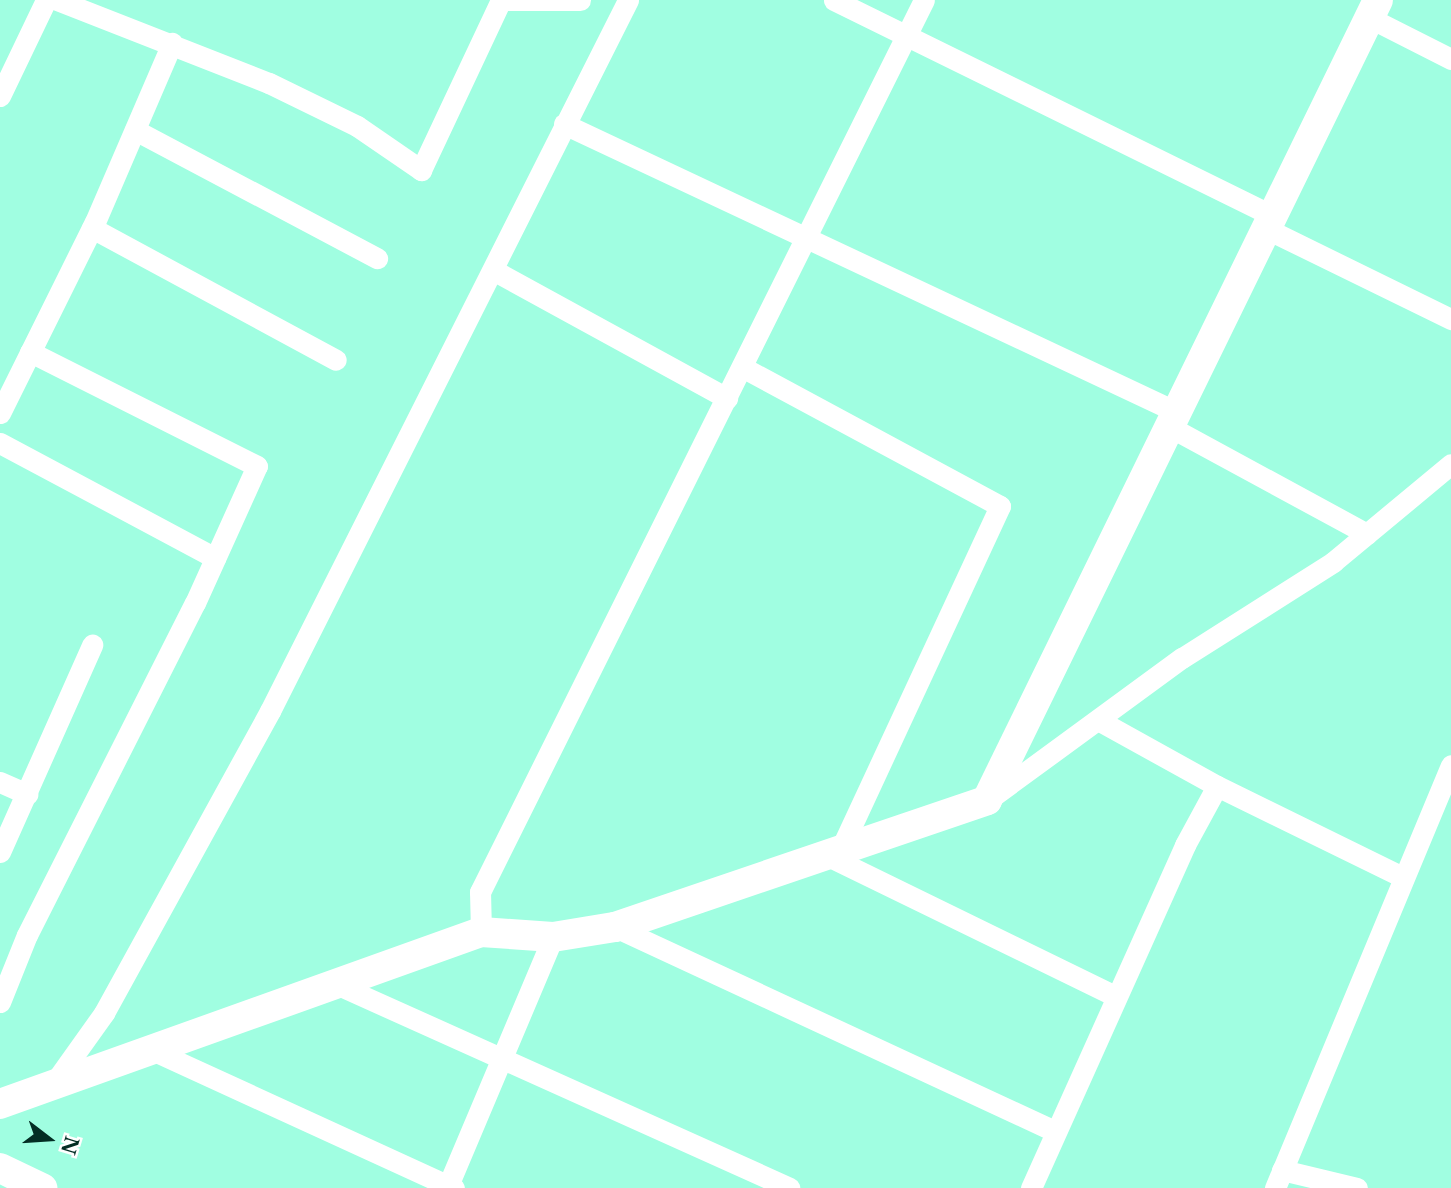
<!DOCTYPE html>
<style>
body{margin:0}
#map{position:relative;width:1451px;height:1188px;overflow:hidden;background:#a0fee1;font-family:"Libre Baskerville",serif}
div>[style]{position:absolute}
.street>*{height:21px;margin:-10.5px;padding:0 10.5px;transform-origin:10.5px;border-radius:10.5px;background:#fff}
.secondary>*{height:30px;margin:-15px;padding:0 15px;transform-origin:15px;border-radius:15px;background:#fff}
span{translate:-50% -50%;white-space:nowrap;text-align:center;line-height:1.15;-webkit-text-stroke:7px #fff;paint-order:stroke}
.north{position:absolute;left:14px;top:1104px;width:70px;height:70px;-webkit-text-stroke:5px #fff;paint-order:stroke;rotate:107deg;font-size:19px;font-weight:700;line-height:28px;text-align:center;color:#032e24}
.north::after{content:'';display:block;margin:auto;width:24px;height:32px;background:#032e24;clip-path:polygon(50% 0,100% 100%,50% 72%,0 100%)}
</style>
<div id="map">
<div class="street">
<i style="left:57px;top:0;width:228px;rotate:21.4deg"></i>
<i style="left:269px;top:83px;width:98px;rotate:26deg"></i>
<i style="left:357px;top:126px;width:78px;rotate:34.5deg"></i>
<i style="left:421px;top:170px;width:188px;rotate:-64.8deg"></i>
<i style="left:507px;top:0;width:73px"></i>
<i style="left:834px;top:0;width:489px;rotate:26.2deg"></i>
<i style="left:1370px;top:18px;width:91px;rotate:26.8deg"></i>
<i style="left:0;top:96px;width:106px;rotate:-64.4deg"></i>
<i style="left:564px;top:124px;width:677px;rotate:25.17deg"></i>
<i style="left:135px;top:130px;width:274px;rotate:27.9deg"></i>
<i style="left:92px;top:228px;width:277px;rotate:28.4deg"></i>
<i style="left:1267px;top:229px;width:205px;rotate:26.1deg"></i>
<i style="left:493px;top:270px;width:267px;rotate:28.7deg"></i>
<i style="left:742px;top:367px;width:293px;rotate:28.3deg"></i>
<i style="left:1000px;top:506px;width:379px;rotate:114.9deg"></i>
<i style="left:0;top:413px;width:213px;rotate:-63.6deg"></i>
<i style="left:95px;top:222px;width:195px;rotate:-66.7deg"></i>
<i style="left:1170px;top:427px;width:224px;rotate:28.5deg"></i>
<i style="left:0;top:443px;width:244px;rotate:28.1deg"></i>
<i style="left:1098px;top:720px;width:136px;rotate:29deg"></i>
<i style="left:1217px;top:786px;width:207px;rotate:26.1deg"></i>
<i style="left:0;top:782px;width:30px;rotate:24deg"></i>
<i style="left:989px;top:799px;width:239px;rotate:-36.2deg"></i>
<i style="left:1182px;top:658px;width:179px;rotate:-32.4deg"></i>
<i style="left:1333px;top:562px;width:153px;rotate:-39.7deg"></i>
<i style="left:0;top:852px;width:227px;rotate:-66deg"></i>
<i style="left:826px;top:855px;width:322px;rotate:26deg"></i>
<i style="left:615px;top:927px;width:483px;rotate:24.9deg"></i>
<i style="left:481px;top:932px;width:40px;rotate:-91.4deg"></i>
<i style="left:480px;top:892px;width:996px;rotate:-63.54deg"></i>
<i style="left:336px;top:984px;width:497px;rotate:24.2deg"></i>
<i style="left:0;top:1002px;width:72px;rotate:-68.1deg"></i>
<i style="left:27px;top:935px;width:372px;rotate:-63.2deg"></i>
<i style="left:195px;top:603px;width:150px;rotate:-65.7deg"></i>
<i style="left:257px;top:466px;width:254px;rotate:-153.3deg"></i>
<i style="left:152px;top:1050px;width:332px;rotate:24.6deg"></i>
<i style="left:52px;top:1086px;width:90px;rotate:-54.5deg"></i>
<i style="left:104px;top:1013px;width:345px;rotate:-61.2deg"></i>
<i style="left:270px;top:711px;width:796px;rotate:-63.27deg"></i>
<i style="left:1282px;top:1170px;width:77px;rotate:13.5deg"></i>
<i style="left:447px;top:1188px;width:272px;rotate:-67.1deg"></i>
<i style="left:1031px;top:1188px;width:376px;rotate:-65.8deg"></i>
<i style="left:1185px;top:845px;width:67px;rotate:-61.5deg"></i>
<i style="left:1275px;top:1188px;width:458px;rotate:-67.4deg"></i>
</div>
<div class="secondary">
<i style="left:0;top:1104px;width:511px;rotate:-19.68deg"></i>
<i style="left:481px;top:932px;width:72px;rotate:4deg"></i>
<i style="left:553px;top:937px;width:63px;rotate:-9.2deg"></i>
<i style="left:615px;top:927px;width:393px;rotate:-18.8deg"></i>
<i style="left:987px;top:800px;width:890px;rotate:-63.95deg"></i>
<i style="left:0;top:1168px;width:47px;rotate:25.5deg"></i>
</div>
<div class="north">N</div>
</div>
